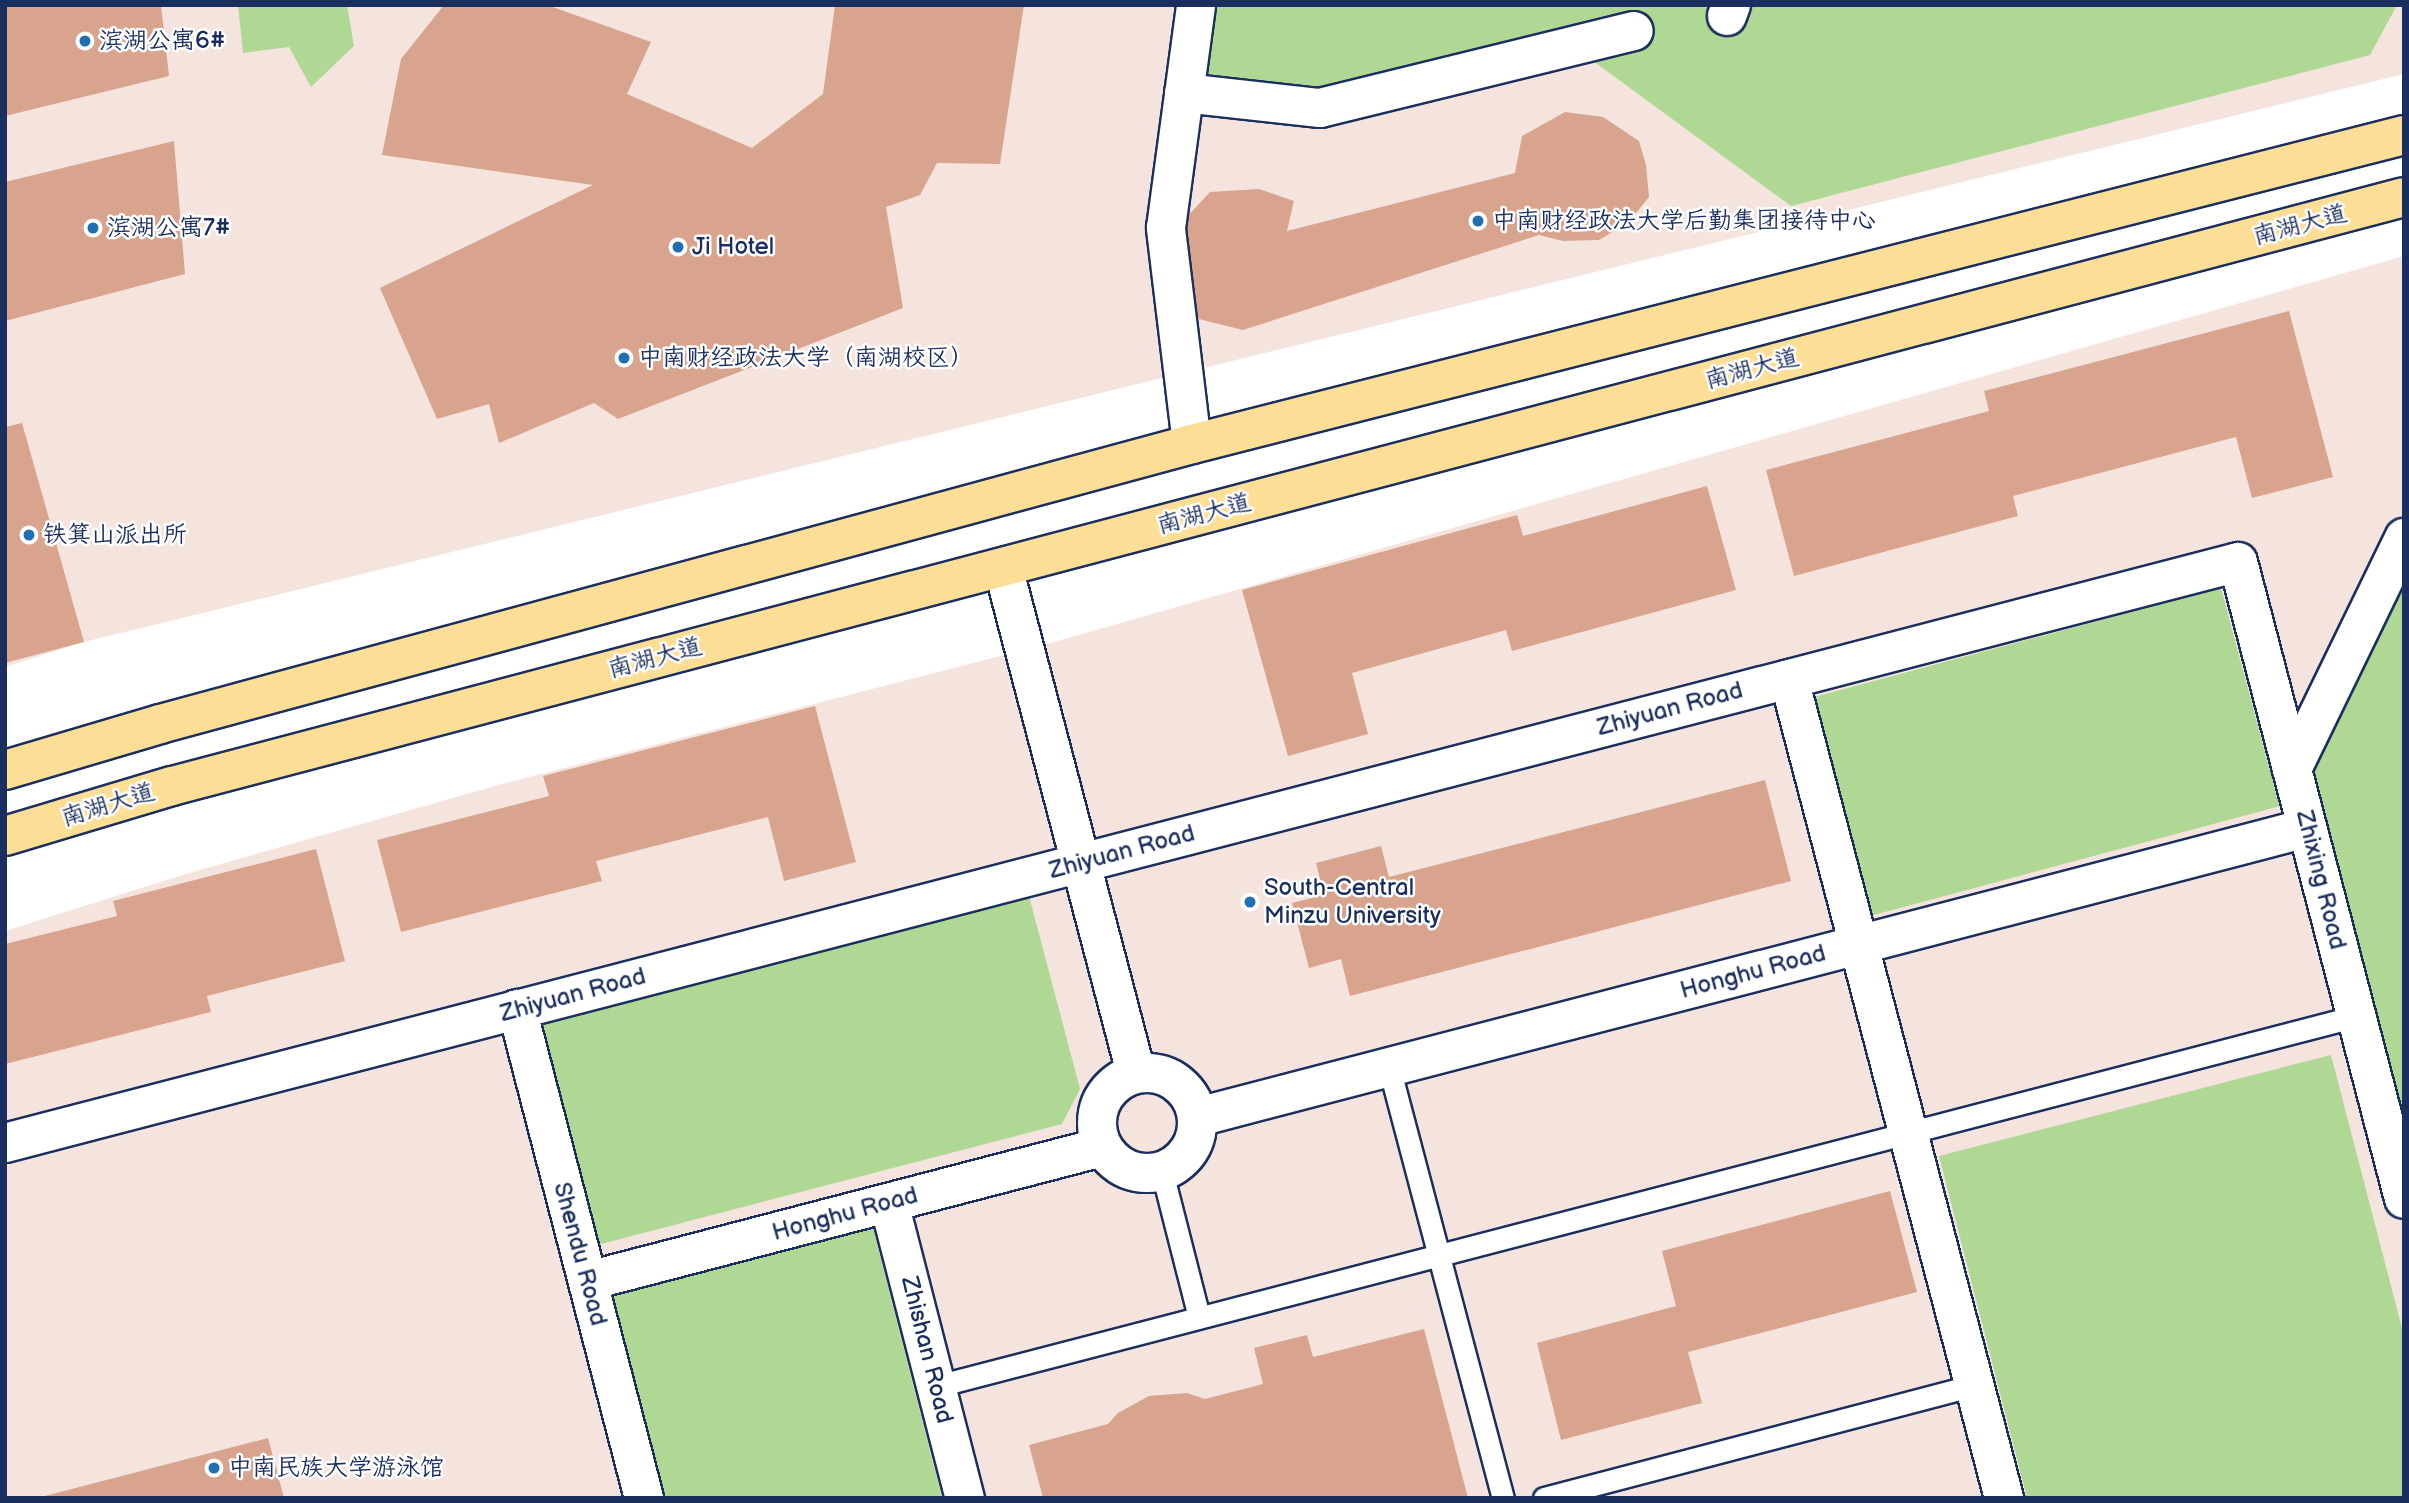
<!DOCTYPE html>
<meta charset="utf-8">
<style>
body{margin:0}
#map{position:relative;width:2409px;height:1503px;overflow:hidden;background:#fff;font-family:"Balsamiq Sans","LXGW WenKai TC",sans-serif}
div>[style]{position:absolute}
.built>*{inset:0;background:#f4e4dd}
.green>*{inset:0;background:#afd895;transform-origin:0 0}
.building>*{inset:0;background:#d9a48e}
.roads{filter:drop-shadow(2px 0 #1b2f5e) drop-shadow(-2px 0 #1b2f5e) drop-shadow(0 2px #1b2f5e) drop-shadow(0 -2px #1b2f5e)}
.service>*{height:21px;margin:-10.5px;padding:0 10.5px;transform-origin:10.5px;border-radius:10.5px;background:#fff}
.minor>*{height:38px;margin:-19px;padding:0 19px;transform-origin:19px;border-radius:19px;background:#fff}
.minor>.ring{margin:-19px;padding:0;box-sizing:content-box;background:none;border:38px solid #fff;border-radius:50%}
.primary>*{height:38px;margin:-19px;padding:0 19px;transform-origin:19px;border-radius:19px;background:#fdde96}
.dots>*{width:19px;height:19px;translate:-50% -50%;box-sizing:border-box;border:4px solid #fff;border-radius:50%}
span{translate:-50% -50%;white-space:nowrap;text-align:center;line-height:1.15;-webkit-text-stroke:5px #fff;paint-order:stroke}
.poi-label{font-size:24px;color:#1b2f5e}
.left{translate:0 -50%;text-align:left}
.street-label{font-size:24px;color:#1b2f5e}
.frame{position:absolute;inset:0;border:7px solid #1b2f5e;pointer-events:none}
</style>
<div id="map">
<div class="built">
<i style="clip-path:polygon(5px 5px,2404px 5px,2404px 74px,84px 642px,5px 667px)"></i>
<i style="clip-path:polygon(2404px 256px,2404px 1498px,5px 1498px,5px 931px,189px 873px,502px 784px,1047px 644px)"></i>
</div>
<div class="green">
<i style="clip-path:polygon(238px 5px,347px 5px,354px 46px,311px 87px,289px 47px,243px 53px)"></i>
<i style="clip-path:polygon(1212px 5px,2397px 5px,2370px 55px,1791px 206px,1555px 33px,1320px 108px,1185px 101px)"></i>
<i style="clip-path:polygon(2404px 576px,2404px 1144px,2309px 771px)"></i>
<i style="left:2221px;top:588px;width:226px;height:422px;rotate:75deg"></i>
<i style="clip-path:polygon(1029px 896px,1080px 1089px,1062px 1124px,597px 1245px,539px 1024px)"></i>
<i style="clip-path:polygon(2331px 1055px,2404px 1336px,2404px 1498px,2027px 1498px,1939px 1156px)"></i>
<i style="clip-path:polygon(873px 1228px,942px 1498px,663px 1498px,612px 1295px)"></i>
</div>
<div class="building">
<i style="clip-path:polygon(5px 5px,161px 5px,169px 76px,5px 116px)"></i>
<i style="clip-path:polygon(444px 5px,547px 5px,651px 42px,627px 94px,752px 148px,823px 94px,835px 5px,1024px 5px,1000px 164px,937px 163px,920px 195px,886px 207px,903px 308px,618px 419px,594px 403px,499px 443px,489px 404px,437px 419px,380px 288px,593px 185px,382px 155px,401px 59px)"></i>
<i style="clip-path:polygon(1565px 112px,1603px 117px,1639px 141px,1646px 165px,1649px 197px,1628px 223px,1599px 240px,1563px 241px,1539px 235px,1243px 330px,1199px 319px,1182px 297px,1185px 219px,1210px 192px,1259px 189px,1294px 201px,1287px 231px,1515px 173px,1522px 136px)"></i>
<i style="clip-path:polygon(174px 141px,185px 274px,5px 321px,5px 182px)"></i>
<i style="clip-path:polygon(2289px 311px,2333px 477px,2252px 498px,2236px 437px,2013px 496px,2018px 516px,1794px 576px,1766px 470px,1989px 411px,1984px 391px)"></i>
<i style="clip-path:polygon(22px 423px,84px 642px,5px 663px,5px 427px)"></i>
<i style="clip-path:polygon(1707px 486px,1736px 590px,1512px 651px,1506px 630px,1352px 673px,1368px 734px,1288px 756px,1242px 590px,1517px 515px,1523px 536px)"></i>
<i style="clip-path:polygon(815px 706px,856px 862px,784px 881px,768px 817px,596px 861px,602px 881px,401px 932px,377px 840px,549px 796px,543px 776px)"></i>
<i style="clip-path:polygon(1765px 780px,1791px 881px,1350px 996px,1341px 959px,1309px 968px,1292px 903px,1324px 895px,1316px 863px,1381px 846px,1389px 877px)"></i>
<i style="clip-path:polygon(316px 849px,345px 961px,207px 996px,211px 1012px,5px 1064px,5px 944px,117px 916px,113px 901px)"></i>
<i style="clip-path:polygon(1890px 1191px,1917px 1292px,1688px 1352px,1702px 1403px,1561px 1440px,1537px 1343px,1676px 1306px,1662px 1251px)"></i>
<i style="clip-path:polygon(1424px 1329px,1468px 1498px,1043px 1498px,1029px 1445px,1108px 1424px,1118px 1413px,1149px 1396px,1187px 1393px,1205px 1399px,1263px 1384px,1254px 1348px,1307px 1335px,1313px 1357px)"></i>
<i style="clip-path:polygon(268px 1438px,284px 1498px,41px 1498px,41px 1497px)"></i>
</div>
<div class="roads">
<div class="service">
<i style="left:1389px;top:1067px;width:446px;rotate:75.2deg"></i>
<i style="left:1162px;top:1172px;width:150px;rotate:75.7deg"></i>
<i style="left:937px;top:1386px;width:1466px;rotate:-14.61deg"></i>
<i style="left:1544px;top:1498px;width:445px;rotate:-14.7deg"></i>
</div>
<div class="minor">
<i style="left:1727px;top:16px;width:12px;rotate:-70deg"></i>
<i style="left:1184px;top:93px;width:137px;rotate:6.3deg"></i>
<i style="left:1320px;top:108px;width:323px;rotate:-13.8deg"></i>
<i style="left:1192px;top:444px;width:218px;rotate:-96.9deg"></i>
<i style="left:1166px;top:228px;width:225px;rotate:-82.3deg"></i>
<i style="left:1003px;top:567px;width:523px;rotate:75.27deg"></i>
<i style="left:1789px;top:679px;width:847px;rotate:75.29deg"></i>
<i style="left:2292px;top:769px;width:257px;rotate:-64.1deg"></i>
<i style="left:517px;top:1009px;width:505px;rotate:75.44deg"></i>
<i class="ring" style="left:1097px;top:1073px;width:62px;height:62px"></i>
<i style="left:1198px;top:1117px;width:1146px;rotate:-14.61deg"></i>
<i style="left:5px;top:1143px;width:2307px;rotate:-14.58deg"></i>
<i style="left:2238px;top:562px;width:658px;rotate:75.39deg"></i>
<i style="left:889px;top:1203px;width:305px;rotate:75.6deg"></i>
<i style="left:588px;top:1281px;width:531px;rotate:-14.61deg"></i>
</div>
<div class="primary">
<i style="left:5px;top:770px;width:162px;rotate:-16.5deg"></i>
<i style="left:160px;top:724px;width:1069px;rotate:-15.18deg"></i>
<i style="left:1192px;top:444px;width:1251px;rotate:-14.3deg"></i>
<i style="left:5px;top:836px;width:174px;rotate:-16.7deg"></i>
<i style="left:172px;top:786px;width:2308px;rotate:-14.78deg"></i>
</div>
</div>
<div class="dots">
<i style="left:85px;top:41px;background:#1f6fb2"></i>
<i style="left:1478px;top:221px;background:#1f6fb2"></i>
<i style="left:93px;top:228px;background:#1f6fb2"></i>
<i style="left:678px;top:247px;background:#1f6fb2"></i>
<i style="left:624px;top:358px;background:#1f6fb2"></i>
<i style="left:29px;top:535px;background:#1f6fb2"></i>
<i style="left:1250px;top:902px;background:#1f6fb2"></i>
<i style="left:214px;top:1468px;background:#1f6fb2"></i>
</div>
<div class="poi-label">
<span class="left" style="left:99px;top:41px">滨湖公寓6#</span>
<span class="left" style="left:1492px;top:221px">中南财经政法大学后勤集团接待中心</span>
<span class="left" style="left:107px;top:228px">滨湖公寓7#</span>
<span class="left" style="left:692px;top:247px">Ji Hotel</span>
<span class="left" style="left:638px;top:358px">中南财经政法大学（南湖校区）</span>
<span class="left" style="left:43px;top:535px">铁箕山派出所</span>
<span class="left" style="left:1264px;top:902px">South-Central<br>Minzu University</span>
<span class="left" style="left:228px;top:1468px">中南民族大学游泳馆</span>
</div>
<div class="street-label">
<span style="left:2300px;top:225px;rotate:-15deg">南湖大道</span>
<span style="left:1752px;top:369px;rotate:-15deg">南湖大道</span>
<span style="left:1204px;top:514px;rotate:-15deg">南湖大道</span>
<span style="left:655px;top:658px;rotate:-15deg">南湖大道</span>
<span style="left:1670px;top:709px;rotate:-15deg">Zhiyuan Road</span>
<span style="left:108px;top:805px;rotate:-17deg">南湖大道</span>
<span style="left:1122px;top:852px;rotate:-15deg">Zhiyuan Road</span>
<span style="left:2321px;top:880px;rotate:76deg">Zhixing Road</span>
<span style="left:1753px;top:972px;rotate:-15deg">Honghu Road</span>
<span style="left:573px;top:995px;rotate:-15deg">Zhiyuan Road</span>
<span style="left:845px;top:1214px;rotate:-15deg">Honghu Road</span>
<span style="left:580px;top:1254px;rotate:75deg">Shendu Road</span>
<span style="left:927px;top:1350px;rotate:76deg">Zhishan Road</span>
</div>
<div class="frame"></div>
</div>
